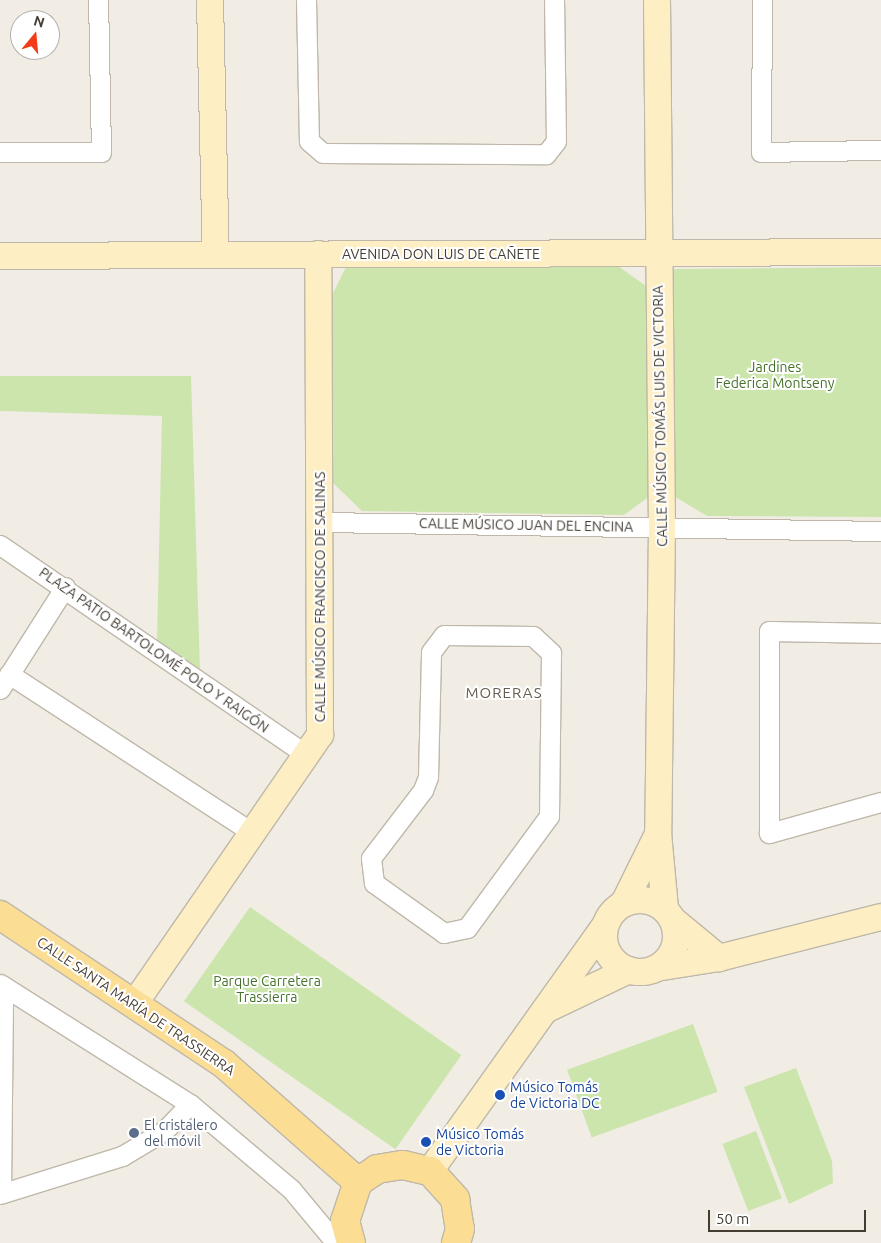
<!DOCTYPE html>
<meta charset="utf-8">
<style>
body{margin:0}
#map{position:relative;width:881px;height:1243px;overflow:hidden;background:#f1ede4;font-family:Ubuntu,sans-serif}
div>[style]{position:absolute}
.green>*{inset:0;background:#cbe5ad;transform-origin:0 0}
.roads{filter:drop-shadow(1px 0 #bfb8aa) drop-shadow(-1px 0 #bfb8aa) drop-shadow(0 1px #bfb8aa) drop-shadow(0 -1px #bfb8aa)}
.street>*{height:19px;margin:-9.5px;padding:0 9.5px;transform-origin:9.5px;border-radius:9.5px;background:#fff}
.secondary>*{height:26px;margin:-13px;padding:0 13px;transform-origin:13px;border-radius:13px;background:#fdefc3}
.secondary>.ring{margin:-13px;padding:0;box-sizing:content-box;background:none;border:26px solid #fdefc3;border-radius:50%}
.primary>*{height:28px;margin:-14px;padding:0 14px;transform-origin:14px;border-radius:14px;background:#fbde94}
.dots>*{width:14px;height:14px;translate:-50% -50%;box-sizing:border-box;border:2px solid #fff;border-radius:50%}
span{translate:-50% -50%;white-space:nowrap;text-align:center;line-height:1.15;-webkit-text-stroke:4px #fff;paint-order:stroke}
.street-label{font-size:14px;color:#433d34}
.park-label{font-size:14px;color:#45722a}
.transit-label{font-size:14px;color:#164399}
.left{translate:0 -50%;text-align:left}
.service-label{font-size:14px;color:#4e5e75}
.neighbourhood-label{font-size:15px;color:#655b4c;letter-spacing:1px}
.north{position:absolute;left:10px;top:10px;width:50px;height:50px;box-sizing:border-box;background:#fff;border:1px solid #b4b1ae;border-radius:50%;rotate:17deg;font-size:14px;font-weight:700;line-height:20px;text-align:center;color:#433d34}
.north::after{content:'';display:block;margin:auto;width:18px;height:22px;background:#f33c1a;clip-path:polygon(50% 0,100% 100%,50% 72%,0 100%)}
.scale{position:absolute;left:708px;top:1210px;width:158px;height:22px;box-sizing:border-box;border:2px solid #433d34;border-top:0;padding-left:6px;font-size:15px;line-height:18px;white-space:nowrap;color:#433d34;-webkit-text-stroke:4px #fff;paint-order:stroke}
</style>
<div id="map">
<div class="green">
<i style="clip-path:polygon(618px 266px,650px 289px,651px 495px,624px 515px,362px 511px,331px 481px,332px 295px,346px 267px)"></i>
<i style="clip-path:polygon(881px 267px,881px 517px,707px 516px,672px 495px,668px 275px,675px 269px)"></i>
<i style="clip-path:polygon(0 376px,191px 376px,200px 671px,157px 642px,162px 416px,0 411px)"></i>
<i style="left:250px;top:907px;width:258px;height:115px;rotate:35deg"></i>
<i style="left:693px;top:1024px;width:72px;height:134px;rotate:70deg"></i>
<i style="clip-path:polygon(796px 1068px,832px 1161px,833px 1183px,789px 1204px,744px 1087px)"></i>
<i style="left:756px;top:1131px;width:72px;height:36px;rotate:69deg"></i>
</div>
<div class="roads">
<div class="street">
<i style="left:306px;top:0;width:141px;rotate:88.8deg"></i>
<i style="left:309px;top:141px;width:18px;rotate:41deg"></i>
<i style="left:323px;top:153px;width:223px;rotate:0.3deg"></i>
<i style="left:546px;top:154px;width:16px;rotate:-52deg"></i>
<i style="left:556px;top:141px;width:141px;rotate:-90.8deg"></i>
<i style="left:762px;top:0;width:152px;rotate:90.4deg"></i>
<i style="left:761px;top:152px;width:120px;rotate:-1deg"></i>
<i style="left:0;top:152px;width:101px"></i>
<i style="left:101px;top:152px;width:152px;rotate:-91.1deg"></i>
<i style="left:322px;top:522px;width:559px;rotate:0.92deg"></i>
<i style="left:0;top:545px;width:372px;rotate:34.4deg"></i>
<i style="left:881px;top:633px;width:112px;rotate:-179deg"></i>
<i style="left:769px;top:631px;width:202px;rotate:90deg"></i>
<i style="left:769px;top:833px;width:116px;rotate:-15.5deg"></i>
<i style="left:444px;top:635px;width:89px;rotate:0.6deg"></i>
<i style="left:533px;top:636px;width:25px;rotate:43deg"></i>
<i style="left:551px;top:653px;width:163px;rotate:90.7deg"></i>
<i style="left:549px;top:816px;width:139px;rotate:126.2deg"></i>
<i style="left:467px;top:928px;width:24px;rotate:168deg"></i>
<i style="left:444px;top:933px;width:86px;rotate:-144.5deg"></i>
<i style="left:374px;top:883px;width:25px;rotate:-97deg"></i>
<i style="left:371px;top:858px;width:86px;rotate:-52.6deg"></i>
<i style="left:423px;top:790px;width:14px;rotate:-69deg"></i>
<i style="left:428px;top:777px;width:125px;rotate:-88.6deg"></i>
<i style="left:431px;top:652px;width:21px;rotate:-53deg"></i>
<i style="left:9px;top:674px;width:291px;rotate:33.1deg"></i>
<i style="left:0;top:689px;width:121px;rotate:-57.5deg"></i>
<i style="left:0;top:984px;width:225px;rotate:32.3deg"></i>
<i style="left:190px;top:1104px;width:132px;rotate:40.1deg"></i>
<i style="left:291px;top:1189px;width:70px;rotate:50.2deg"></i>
<i style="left:1px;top:1193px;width:207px;rotate:-89.4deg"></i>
<i style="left:0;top:1194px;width:128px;rotate:-17.3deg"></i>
<i style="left:122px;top:1156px;width:49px;rotate:-30.8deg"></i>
<i style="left:164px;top:1131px;width:37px;rotate:-46deg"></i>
</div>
<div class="secondary">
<i style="left:210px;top:0;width:255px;rotate:88.7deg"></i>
<i style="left:657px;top:0;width:527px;rotate:89.46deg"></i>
<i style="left:662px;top:527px;width:306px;rotate:90.7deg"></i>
<i style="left:658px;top:833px;width:76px;rotate:84.7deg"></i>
<i style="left:0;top:256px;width:881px;rotate:-0.26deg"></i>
<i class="ring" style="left:604px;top:900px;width:46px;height:46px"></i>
<i style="left:624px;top:903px;width:77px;rotate:-63.8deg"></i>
<i style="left:673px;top:920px;width:60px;rotate:39.6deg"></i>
<i style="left:656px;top:968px;width:64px;rotate:-9deg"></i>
<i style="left:719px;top:958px;width:167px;rotate:-14.2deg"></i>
<i style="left:135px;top:1003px;width:326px;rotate:-55.4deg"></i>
<i style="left:320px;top:735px;width:481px;rotate:-90.2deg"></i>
<i style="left:545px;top:1010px;width:93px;rotate:-25.5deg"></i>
<i style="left:430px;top:1171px;width:303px;rotate:-54.5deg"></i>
</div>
<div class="primary">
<i style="left:0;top:915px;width:268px;rotate:33.6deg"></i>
<i style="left:223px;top:1063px;width:180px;rotate:41.4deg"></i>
<i style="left:351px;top:1243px;width:23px;rotate:-105deg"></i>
<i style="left:345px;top:1221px;width:41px;rotate:-71.6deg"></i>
<i style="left:358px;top:1182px;width:23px;rotate:-34deg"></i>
<i style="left:377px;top:1169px;width:26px;rotate:-9deg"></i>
<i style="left:403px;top:1165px;width:28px;rotate:13deg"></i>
<i style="left:430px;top:1171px;width:38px;rotate:48deg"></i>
<i style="left:455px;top:1199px;width:30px;rotate:81deg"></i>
<i style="left:460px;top:1229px;width:15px;rotate:106deg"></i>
</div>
</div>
<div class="dots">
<i style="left:500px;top:1095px;background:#1a4fb4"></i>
<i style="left:134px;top:1133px;background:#5c6f8a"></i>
<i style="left:426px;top:1142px;background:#1a4fb4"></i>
</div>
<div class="street-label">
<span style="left:441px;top:254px">AVENIDA DON LUIS DE CAÑETE</span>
<span style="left:660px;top:416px;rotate:-91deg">CALLE MÚSICO TOMÁS LUIS DE VICTORIA</span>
<span style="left:526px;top:525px;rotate:1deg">CALLE MÚSICO JUAN DEL ENCINA</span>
<span style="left:320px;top:597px;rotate:-90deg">CALLE MÚSICO FRANCISCO DE SALINAS</span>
<span style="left:154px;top:650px;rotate:35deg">PLAZA PATIO BARTOLOMÉ POLO Y RAIGÓN</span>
<span style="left:136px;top:1006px;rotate:34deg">CALLE SANTA MARÍA DE TRASSIERRA</span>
</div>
<div class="park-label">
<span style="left:775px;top:375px">Jardines<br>Federica Montseny</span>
<span style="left:267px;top:989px">Parque Carretera<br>Trassierra</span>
</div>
<div class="transit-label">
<span class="left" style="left:510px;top:1095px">Músico Tomás<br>de Victoria DC</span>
<span class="left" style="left:436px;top:1142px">Músico Tomás<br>de Victoria</span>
</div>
<div class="service-label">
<span class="left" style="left:144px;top:1133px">El cristalero<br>del móvil</span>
</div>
<div class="neighbourhood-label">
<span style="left:504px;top:693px">MORERAS</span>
</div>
<div class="north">N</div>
<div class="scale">50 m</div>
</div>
